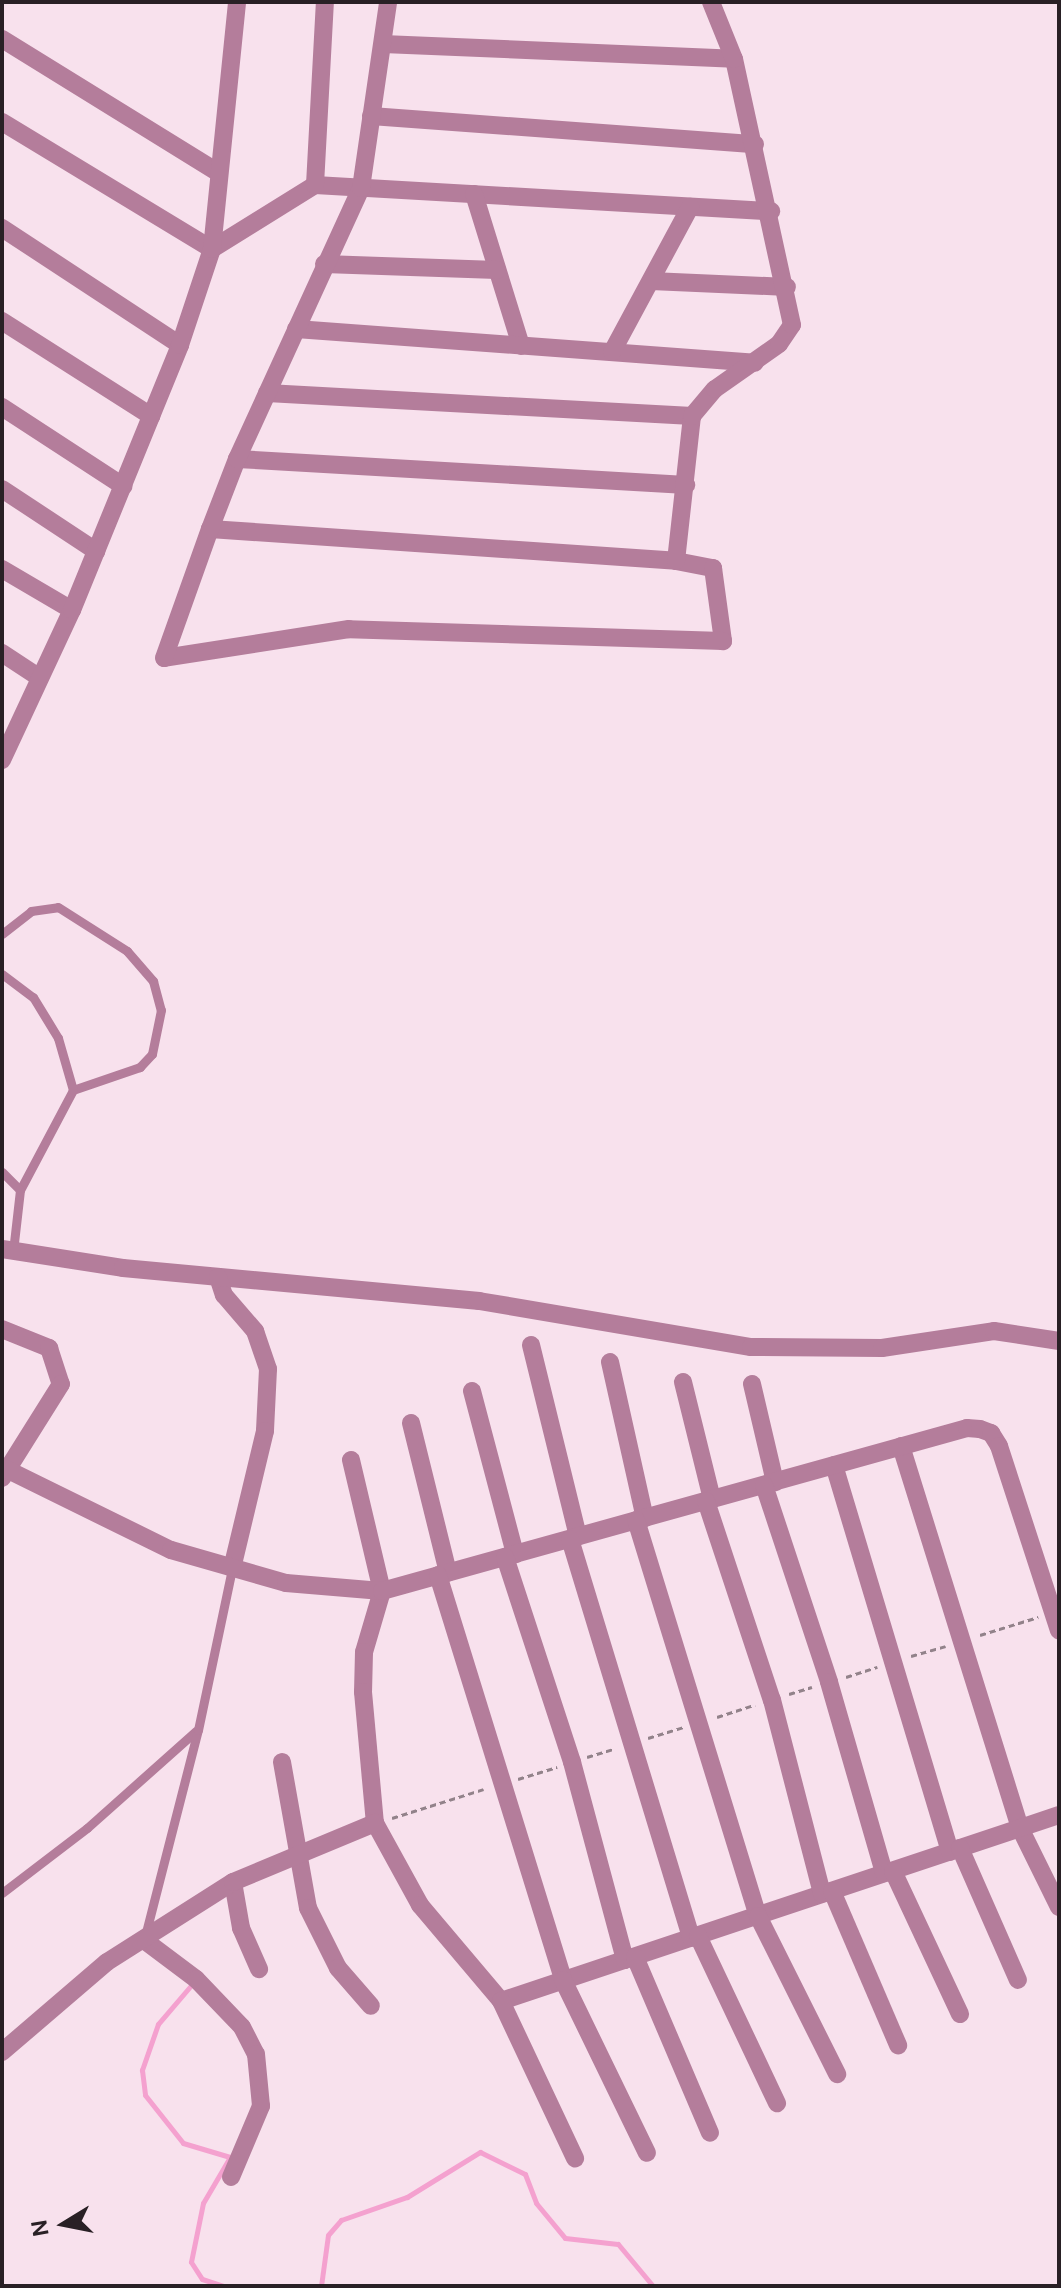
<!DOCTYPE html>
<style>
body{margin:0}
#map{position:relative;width:1061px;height:2288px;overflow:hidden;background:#f8e1ed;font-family:"DM Sans",sans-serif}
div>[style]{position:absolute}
.stream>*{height:5px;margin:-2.5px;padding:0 2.5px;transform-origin:2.5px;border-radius:2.5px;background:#f4a1cf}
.path>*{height:3px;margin-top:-1.5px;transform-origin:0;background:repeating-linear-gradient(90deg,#92828a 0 6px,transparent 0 10px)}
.lane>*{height:9px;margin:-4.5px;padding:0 4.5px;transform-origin:4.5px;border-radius:4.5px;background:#b47d9b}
.street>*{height:18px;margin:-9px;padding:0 9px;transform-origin:9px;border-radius:9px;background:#b47d9b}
span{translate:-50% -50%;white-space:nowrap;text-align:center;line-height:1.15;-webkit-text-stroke:8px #f8e1ed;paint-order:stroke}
.frame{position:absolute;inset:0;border:4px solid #292025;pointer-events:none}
.north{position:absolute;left:24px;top:2184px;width:80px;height:80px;-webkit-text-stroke:6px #f8e1ed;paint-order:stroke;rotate:260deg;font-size:22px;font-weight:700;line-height:32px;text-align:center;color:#292025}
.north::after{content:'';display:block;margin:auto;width:28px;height:36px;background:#292025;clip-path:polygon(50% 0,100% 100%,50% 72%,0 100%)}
</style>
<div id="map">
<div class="stream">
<i style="left:193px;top:1983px;width:54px;rotate:130.5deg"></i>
<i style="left:158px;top:2024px;width:49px;rotate:109.2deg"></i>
<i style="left:142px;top:2070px;width:25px;rotate:83deg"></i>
<i style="left:145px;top:2095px;width:61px;rotate:51.6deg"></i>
<i style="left:183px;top:2143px;width:49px;rotate:16.6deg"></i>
<i style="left:230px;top:2157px;width:53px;rotate:120.4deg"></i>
<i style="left:203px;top:2203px;width:60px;rotate:101.5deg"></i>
<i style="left:191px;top:2262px;width:20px;rotate:57deg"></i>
<i style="left:202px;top:2279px;width:23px;rotate:18deg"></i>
<i style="left:321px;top:2286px;width:51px;rotate:-82.2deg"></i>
<i style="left:328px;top:2235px;width:20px;rotate:-49deg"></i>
<i style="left:341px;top:2220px;width:70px;rotate:-19.2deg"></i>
<i style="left:407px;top:2197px;width:86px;rotate:-31.7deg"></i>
<i style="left:480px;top:2152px;width:50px;rotate:26.1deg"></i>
<i style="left:525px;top:2174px;width:31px;rotate:69deg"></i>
<i style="left:536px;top:2203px;width:45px;rotate:50.4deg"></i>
<i style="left:565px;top:2238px;width:53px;rotate:6.5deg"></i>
<i style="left:618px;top:2244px;width:55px;rotate:50.2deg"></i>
</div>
<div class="path">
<i style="left:980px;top:1635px;width:61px;rotate:-17.2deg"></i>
<i style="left:911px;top:1656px;width:36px;rotate:-16deg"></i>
<i style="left:846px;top:1677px;width:33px;rotate:-18deg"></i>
<i style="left:789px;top:1694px;width:24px;rotate:-17deg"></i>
<i style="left:717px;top:1717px;width:40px;rotate:-18deg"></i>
<i style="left:648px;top:1738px;width:37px;rotate:-17deg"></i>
<i style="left:587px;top:1757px;width:28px;rotate:-17deg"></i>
<i style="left:518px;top:1779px;width:41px;rotate:-17.1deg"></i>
<i style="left:392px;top:1818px;width:96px;rotate:-17.5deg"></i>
</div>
<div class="lane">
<i style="left:2px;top:934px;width:37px;rotate:-38deg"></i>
<i style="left:31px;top:911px;width:27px;rotate:-8deg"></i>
<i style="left:58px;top:907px;width:82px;rotate:32.5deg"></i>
<i style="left:127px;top:951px;width:40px;rotate:49deg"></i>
<i style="left:153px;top:981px;width:30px;rotate:75deg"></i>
<i style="left:161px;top:1010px;width:45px;rotate:101.6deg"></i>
<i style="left:152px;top:1054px;width:18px;rotate:133deg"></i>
<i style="left:140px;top:1067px;width:71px;rotate:161.1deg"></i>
<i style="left:73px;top:1090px;width:113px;rotate:117.9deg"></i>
<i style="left:2px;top:974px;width:39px;rotate:37deg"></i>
<i style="left:33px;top:997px;width:48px;rotate:58.6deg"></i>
<i style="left:58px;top:1038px;width:54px;rotate:73.9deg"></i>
<i style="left:2px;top:1172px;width:25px;rotate:45deg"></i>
<i style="left:20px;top:1190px;width:61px;rotate:96.5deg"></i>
<i style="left:2px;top:1893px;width:107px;rotate:-37.4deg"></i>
<i style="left:87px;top:1828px;width:146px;rotate:-41.7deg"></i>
<i style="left:145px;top:1936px;width:213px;rotate:-75.6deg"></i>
<i style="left:198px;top:1730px;width:166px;rotate:-78.1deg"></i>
</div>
<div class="street">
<i style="left:2px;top:39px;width:255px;rotate:31.7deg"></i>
<i style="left:383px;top:44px;width:351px;rotate:2.4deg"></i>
<i style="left:371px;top:116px;width:385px;rotate:4.2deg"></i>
<i style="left:2px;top:122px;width:245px;rotate:31.2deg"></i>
<i style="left:212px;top:249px;width:121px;rotate:-31.9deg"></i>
<i style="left:315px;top:185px;width:457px;rotate:3.3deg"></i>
<i style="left:315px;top:185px;width:183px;rotate:-86.9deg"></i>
<i style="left:474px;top:194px;width:159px;rotate:72.8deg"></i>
<i style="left:2px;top:228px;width:213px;rotate:33.3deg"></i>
<i style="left:324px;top:264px;width:173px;rotate:2deg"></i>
<i style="left:651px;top:281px;width:136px;rotate:2.5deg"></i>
<i style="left:2px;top:321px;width:177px;rotate:32.5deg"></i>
<i style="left:296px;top:329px;width:460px;rotate:4.2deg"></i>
<i style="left:612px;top:352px;width:165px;rotate:-61.7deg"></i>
<i style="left:267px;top:393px;width:426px;rotate:3.1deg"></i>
<i style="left:2px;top:407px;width:145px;rotate:33.1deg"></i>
<i style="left:237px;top:459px;width:450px;rotate:3.3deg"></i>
<i style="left:2px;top:489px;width:113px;rotate:33.4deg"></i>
<i style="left:210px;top:529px;width:467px;rotate:3.9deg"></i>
<i style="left:676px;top:561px;width:38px;rotate:11deg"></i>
<i style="left:713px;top:568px;width:74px;rotate:82.2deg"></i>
<i style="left:723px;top:641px;width:374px;rotate:-178.2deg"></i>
<i style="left:349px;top:629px;width:187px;rotate:171.1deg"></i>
<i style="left:164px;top:658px;width:137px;rotate:-70.4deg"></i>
<i style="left:210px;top:529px;width:75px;rotate:-68.9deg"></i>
<i style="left:237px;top:459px;width:298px;rotate:-65.4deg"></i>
<i style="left:361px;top:188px;width:188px;rotate:-81.7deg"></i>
<i style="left:676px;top:561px;width:146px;rotate:-83.7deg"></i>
<i style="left:692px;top:416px;width:35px;rotate:-50deg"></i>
<i style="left:715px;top:389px;width:78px;rotate:-35.1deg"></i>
<i style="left:779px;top:344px;width:23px;rotate:-56deg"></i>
<i style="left:792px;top:325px;width:272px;rotate:-102.3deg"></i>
<i style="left:734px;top:59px;width:61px;rotate:-112deg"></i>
<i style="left:2px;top:569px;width:81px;rotate:30.4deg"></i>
<i style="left:2px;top:653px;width:45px;rotate:33.3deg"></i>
<i style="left:2px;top:760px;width:166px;rotate:-65deg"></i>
<i style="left:72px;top:610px;width:286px;rotate:-67.8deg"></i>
<i style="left:180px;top:345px;width:101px;rotate:-71.6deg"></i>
<i style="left:212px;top:249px;width:248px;rotate:-84.2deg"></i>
<i style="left:2px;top:1249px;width:122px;rotate:8.9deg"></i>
<i style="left:123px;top:1268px;width:358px;rotate:5.3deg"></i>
<i style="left:479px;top:1301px;width:276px;rotate:9.6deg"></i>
<i style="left:751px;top:1347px;width:131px;rotate:0.4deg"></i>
<i style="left:882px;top:1348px;width:113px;rotate:-8.6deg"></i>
<i style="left:994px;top:1331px;width:66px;rotate:8.7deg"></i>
<i style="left:218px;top:1277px;width:19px;rotate:72deg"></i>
<i style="left:224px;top:1295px;width:48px;rotate:49.3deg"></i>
<i style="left:255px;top:1331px;width:40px;rotate:71.1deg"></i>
<i style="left:268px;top:1369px;width:62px;rotate:92.8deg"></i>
<i style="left:265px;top:1431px;width:141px;rotate:103.5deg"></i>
<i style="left:2px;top:1329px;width:51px;rotate:22deg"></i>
<i style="left:49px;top:1348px;width:38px;rotate:72deg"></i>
<i style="left:61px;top:1384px;width:111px;rotate:122.1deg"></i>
<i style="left:531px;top:1345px;width:197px;rotate:76.2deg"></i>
<i style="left:610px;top:1362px;width:160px;rotate:77.4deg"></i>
<i style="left:683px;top:1382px;width:121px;rotate:76.1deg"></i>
<i style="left:752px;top:1384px;width:101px;rotate:76.8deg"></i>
<i style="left:472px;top:1391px;width:169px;rotate:75.2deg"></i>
<i style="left:411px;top:1423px;width:154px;rotate:76.1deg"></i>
<i style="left:901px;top:1446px;width:400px;rotate:72.7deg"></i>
<i style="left:1020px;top:1828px;width:88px;rotate:63.7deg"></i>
<i style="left:351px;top:1460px;width:135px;rotate:76.7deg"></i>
<i style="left:382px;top:1591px;width:64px;rotate:106.4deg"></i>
<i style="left:364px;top:1652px;width:40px;rotate:91.4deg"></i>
<i style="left:363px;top:1692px;width:132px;rotate:84.8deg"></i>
<i style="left:375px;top:1823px;width:94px;rotate:61.2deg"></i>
<i style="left:420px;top:1905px;width:126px;rotate:49.8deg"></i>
<i style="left:501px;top:2001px;width:588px;rotate:-18.43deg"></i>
<i style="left:834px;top:1465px;width:404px;rotate:73.3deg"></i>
<i style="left:2px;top:1467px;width:188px;rotate:26.2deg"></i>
<i style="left:171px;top:1550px;width:120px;rotate:16deg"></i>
<i style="left:286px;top:1583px;width:96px;rotate:4.8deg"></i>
<i style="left:382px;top:1591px;width:607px;rotate:-15.57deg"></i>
<i style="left:967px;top:1428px;width:13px;rotate:4deg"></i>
<i style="left:980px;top:1429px;width:12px;rotate:20deg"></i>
<i style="left:991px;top:1433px;width:15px;rotate:58deg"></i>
<i style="left:999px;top:1446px;width:194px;rotate:72deg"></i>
<i style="left:764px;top:1485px;width:207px;rotate:71.7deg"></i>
<i style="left:829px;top:1682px;width:199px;rotate:73.9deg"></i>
<i style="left:706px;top:1501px;width:210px;rotate:71.7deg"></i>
<i style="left:772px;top:1700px;width:200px;rotate:75.5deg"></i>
<i style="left:636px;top:1520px;width:414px;rotate:72.9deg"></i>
<i style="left:758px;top:1916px;width:177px;rotate:63.4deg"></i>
<i style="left:570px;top:1539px;width:417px;rotate:73.1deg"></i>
<i style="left:505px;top:1557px;width:216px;rotate:71.9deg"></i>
<i style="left:572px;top:1762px;width:205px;rotate:75deg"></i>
<i style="left:438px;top:1575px;width:424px;rotate:72.8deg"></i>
<i style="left:563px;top:1980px;width:192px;rotate:64.1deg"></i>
<i style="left:282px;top:1762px;width:148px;rotate:79.9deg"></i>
<i style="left:308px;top:1908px;width:67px;rotate:63.4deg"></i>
<i style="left:338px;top:1968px;width:50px;rotate:49deg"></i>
<i style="left:960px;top:1848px;width:144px;rotate:66.3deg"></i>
<i style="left:893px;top:1871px;width:158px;rotate:64.9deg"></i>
<i style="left:233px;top:1882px;width:47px;rotate:80.1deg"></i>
<i style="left:241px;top:1928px;width:45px;rotate:66.3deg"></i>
<i style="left:832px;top:1891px;width:168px;rotate:66.8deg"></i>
<i style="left:698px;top:1936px;width:185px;rotate:64.7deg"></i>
<i style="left:144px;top:1940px;width:65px;rotate:36.9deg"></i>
<i style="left:196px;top:1979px;width:66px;rotate:46.2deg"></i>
<i style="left:242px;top:2027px;width:30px;rotate:63deg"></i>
<i style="left:256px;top:2054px;width:52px;rotate:84.5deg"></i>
<i style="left:261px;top:2106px;width:77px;rotate:112.9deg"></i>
<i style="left:635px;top:1957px;width:191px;rotate:66.9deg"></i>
<i style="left:501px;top:2001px;width:174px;rotate:64.8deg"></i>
<i style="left:2px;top:2052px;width:138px;rotate:-40.6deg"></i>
<i style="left:107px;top:1962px;width:149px;rotate:-32.4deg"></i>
<i style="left:233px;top:1882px;width:154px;rotate:-22.6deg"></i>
</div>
<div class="frame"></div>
<div class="north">N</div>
</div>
